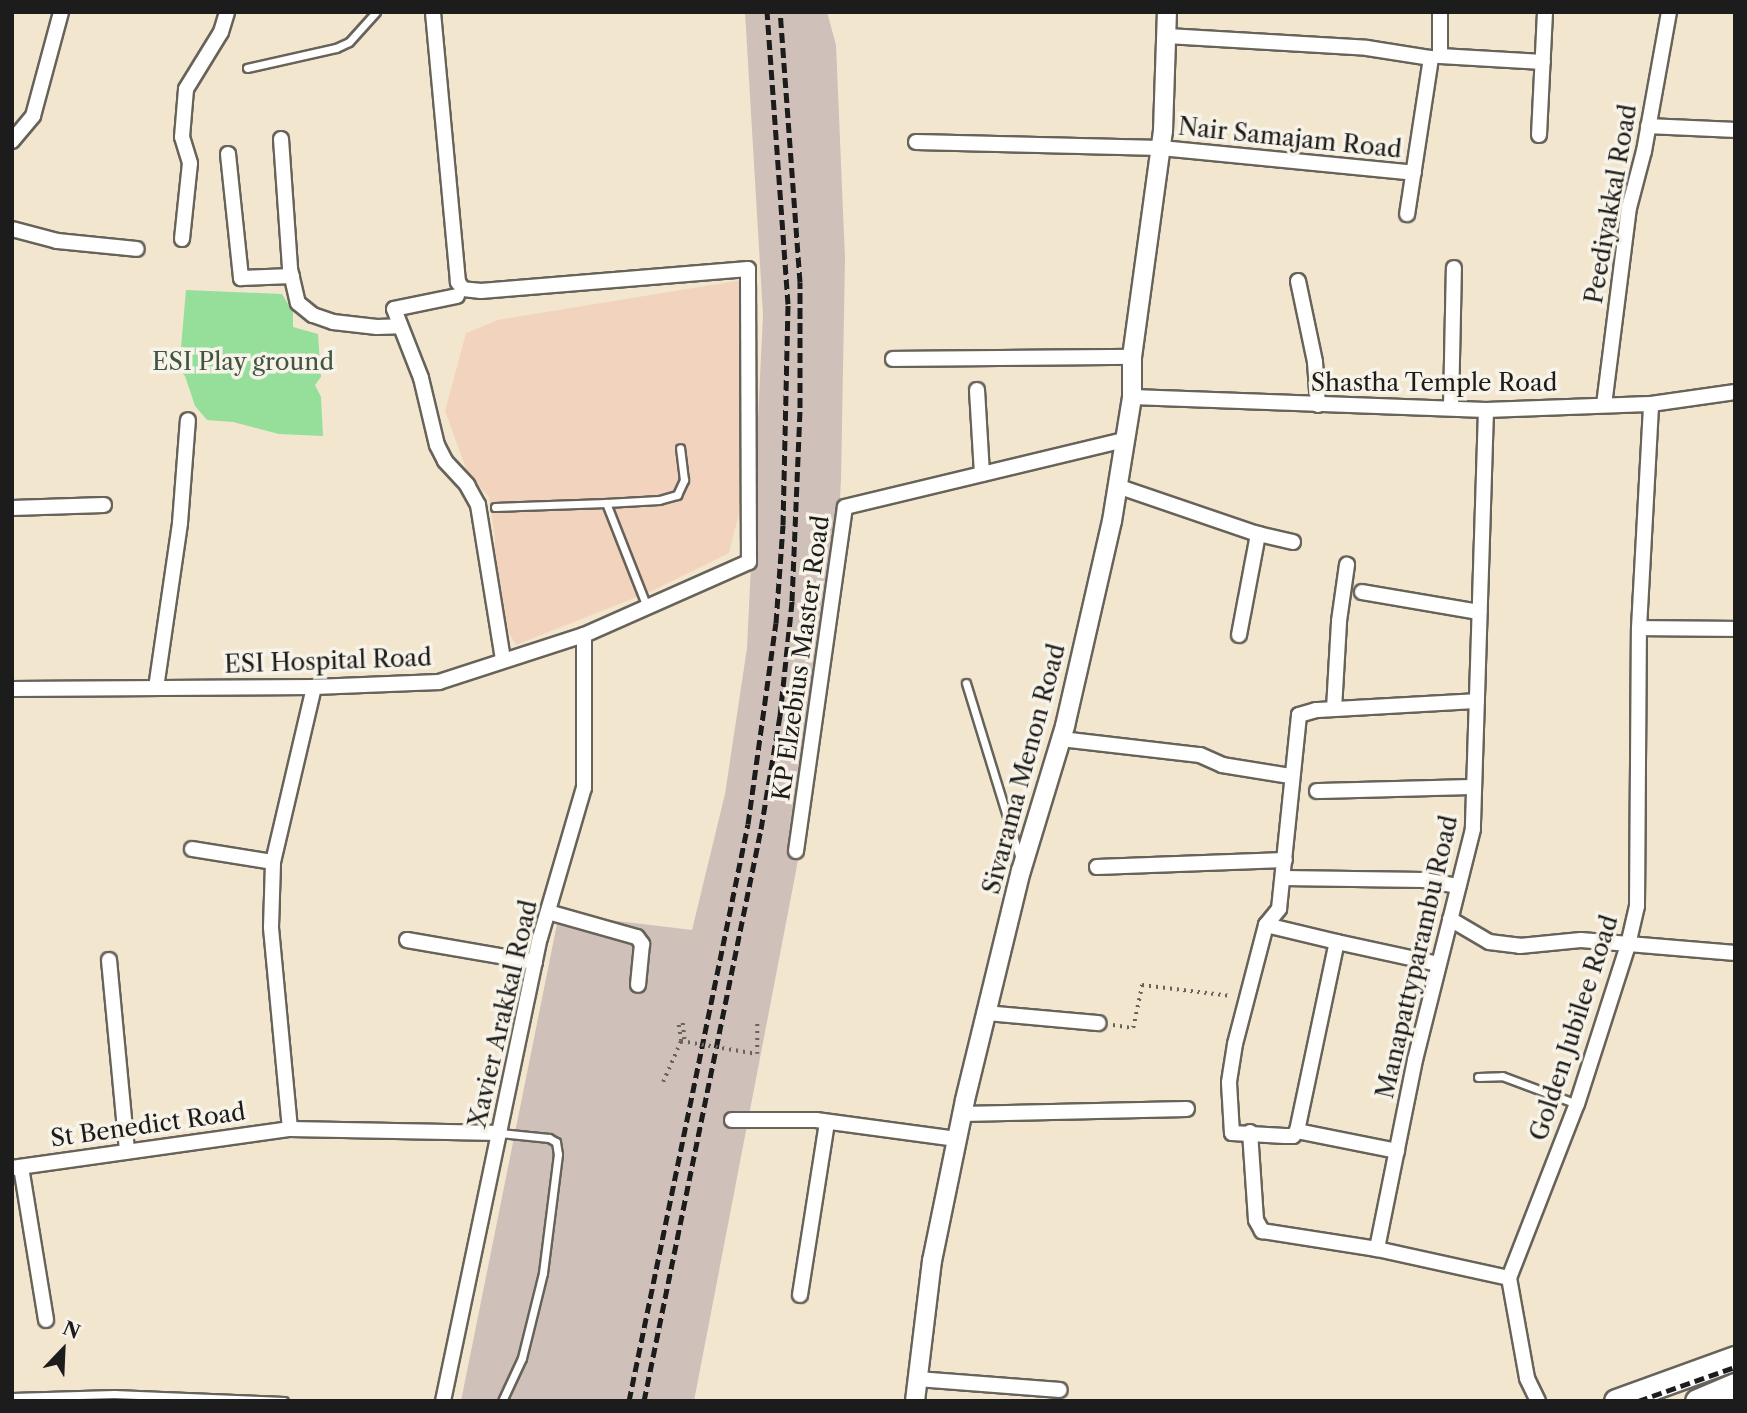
<!DOCTYPE html>
<style>
body{margin:0}
#map{position:relative;width:1747px;height:1413px;overflow:hidden;background:#f2e6ce;font-family:"Libre Caslon Text",serif}
div>[style]{position:absolute}
.built>*{inset:0;background:#f2d4be}
.industrial>*{inset:0;background:#cfc0ba}
.green>*{inset:0;background:#96df9a}
.path>*{height:3.5px;margin-top:-1.75px;transform-origin:0;background:repeating-linear-gradient(90deg,#67635a 0 2px,transparent 0 7px)}
.roads{filter:drop-shadow(2px 0 #67635a) drop-shadow(-2px 0 #67635a) drop-shadow(0 2px #67635a) drop-shadow(0 -2px #67635a)}
.service>*{height:7px;margin:-3.5px;padding:0 3.5px;transform-origin:3.5px;border-radius:3.5px;background:#fff}
.minor>*{height:14px;margin:-7px;padding:0 7px;transform-origin:7px;border-radius:7px;background:#fff}
.tertiary>*{height:18px;margin:-9px;padding:0 9px;transform-origin:9px;border-radius:9px;background:#fff}
.primary>*{height:23px;margin:-11.5px;padding:0 11.5px;transform-origin:11.5px;border-radius:11.5px;background:#fff}
.rail>*{height:5px;margin-top:-2.5px;transform-origin:0;background:repeating-linear-gradient(90deg,#1c1c1c 0 10px,transparent 0 15px)}
.path-bridge>*{height:3.5px;margin-top:-1.75px;transform-origin:0;background:repeating-linear-gradient(90deg,#67635a 0 2px,transparent 0 7px)}
span{translate:-50% -50%;white-space:nowrap;text-align:center;line-height:1.15;-webkit-text-stroke:7px #f7f3e8;paint-order:stroke}
.street-label{font-size:24px;color:#1c1c1c}
.park-label{font-size:24px;color:#415642}
.frame{position:absolute;inset:0;border:14px solid #1c1c1c;pointer-events:none}
.north{position:absolute;left:28px;top:1315px;width:70px;height:70px;-webkit-text-stroke:5px #f7f3e8;paint-order:stroke;rotate:23deg;font-size:19px;font-weight:700;line-height:28px;text-align:center;color:#1c1c1c}
.north::after{content:'';display:block;margin:auto;width:24px;height:32px;background:#1c1c1c;clip-path:polygon(50% 0,100% 100%,50% 72%,0 100%)}
</style>
<div id="map">
<div class="built">
<i style="clip-path:polygon(742px 280px,740px 510px,729px 553px,652px 591px,516px 645px,509px 633px,493px 566px,495px 539px,489px 497px,468px 474px,445px 411px,466px 333px,498px 320px)"></i>
</div>
<div class="industrial">
<i style="clip-path:polygon(745px 12px,827px 12px,836px 45px,845px 258px,841px 480px,832px 652px,796px 871px,694px 1401px,461px 1401px,559px 914px,692px 930px,725px 794px,747px 648px,763px 315px)"></i>
</div>
<div class="green">
<i style="clip-path:polygon(186px 290px,282px 294px,293px 312px,293px 327px,318px 334px,321px 377px,315px 385px,321px 397px,323px 436px,279px 434px,233px 422px,207px 420px,195px 406px,185px 376px,179px 370px)"></i>
</div>
<div class="path">
<i style="left:683px;top:1023px;width:19px;rotate:84deg"></i>
<i style="left:1113px;top:1025px;width:20px;rotate:9deg"></i>
<i style="left:1133px;top:1028px;width:44px;rotate:-78.2deg"></i>
<i style="left:1142px;top:985px;width:90px;rotate:7deg"></i>
<i style="left:757px;top:1054px;width:34px;rotate:-90deg"></i>
<i style="left:663px;top:1082px;width:45px;rotate:-66.3deg"></i>
<i style="left:681px;top:1041px;width:19px;rotate:-99deg"></i>
</div>
<div class="roads">
<div class="service">
<i style="left:247px;top:68px;width:91px;rotate:-12.7deg"></i>
<i style="left:336px;top:48px;width:14px;rotate:-25deg"></i>
<i style="left:349px;top:42px;width:40px;rotate:-48deg"></i>
<i style="left:495px;top:507px;width:111px;rotate:-2.1deg"></i>
<i style="left:647px;top:607px;width:112px;rotate:-111.5deg"></i>
<i style="left:606px;top:503px;width:53px;rotate:-3.2deg"></i>
<i style="left:659px;top:500px;width:19px;rotate:-16deg"></i>
<i style="left:677px;top:495px;width:17px;rotate:-65deg"></i>
<i style="left:684px;top:480px;width:32px;rotate:-97deg"></i>
<i style="left:966px;top:683px;width:184px;rotate:72.9deg"></i>
<i style="left:1478px;top:1077px;width:24px;rotate:-2deg"></i>
<i style="left:1502px;top:1076px;width:80px;rotate:20.5deg"></i>
<i style="left:500px;top:1133px;width:49px;rotate:5.8deg"></i>
<i style="left:549px;top:1138px;width:8px;rotate:30deg"></i>
<i style="left:556px;top:1142px;width:12px;rotate:81deg"></i>
<i style="left:558px;top:1154px;width:120px;rotate:97.2deg"></i>
<i style="left:543px;top:1273px;width:88px;rotate:103.9deg"></i>
<i style="left:522px;top:1358px;width:47px;rotate:114.9deg"></i>
<i style="left:12px;top:1397px;width:102px;rotate:-1.7deg"></i>
<i style="left:114px;top:1394px;width:170px;rotate:2.4deg"></i>
</div>
<div class="minor">
<i style="left:1440px;top:12px;width:44px;rotate:90deg"></i>
<i style="left:1440px;top:56px;width:103px;rotate:3.3deg"></i>
<i style="left:1167px;top:36px;width:200px;rotate:3.4deg"></i>
<i style="left:1367px;top:48px;width:65px;rotate:8.9deg"></i>
<i style="left:1431px;top:58px;width:158px;rotate:98.7deg"></i>
<i style="left:1648px;top:126px;width:87px;rotate:2.6deg"></i>
<i style="left:1539px;top:135px;width:123px;rotate:-87.2deg"></i>
<i style="left:281px;top:139px;width:130px;rotate:86deg"></i>
<i style="left:290px;top:269px;width:35px;rotate:77deg"></i>
<i style="left:298px;top:303px;width:19px;rotate:39deg"></i>
<i style="left:313px;top:315px;width:21px;rotate:19deg"></i>
<i style="left:333px;top:322px;width:44px;rotate:6.5deg"></i>
<i style="left:377px;top:327px;width:23px;rotate:-2deg"></i>
<i style="left:12px;top:141px;width:33px;rotate:-50deg"></i>
<i style="left:33px;top:116px;width:108px;rotate:-74.9deg"></i>
<i style="left:916px;top:142px;width:245px;rotate:1.4deg"></i>
<i style="left:1161px;top:148px;width:254px;rotate:5.6deg"></i>
<i style="left:228px;top:154px;width:125px;rotate:84deg"></i>
<i style="left:241px;top:278px;width:51px;rotate:-2.2deg"></i>
<i style="left:12px;top:229px;width:47px;rotate:14.9deg"></i>
<i style="left:57px;top:241px;width:80px;rotate:5.7deg"></i>
<i style="left:182px;top:239px;width:76px;rotate:-84deg"></i>
<i style="left:190px;top:163px;width:27px;rotate:-107deg"></i>
<i style="left:182px;top:137px;width:48px;rotate:-85.2deg"></i>
<i style="left:186px;top:89px;width:67px;rotate:-58.4deg"></i>
<i style="left:221px;top:32px;width:21px;rotate:-73deg"></i>
<i style="left:1298px;top:281px;width:83px;rotate:78.1deg"></i>
<i style="left:1315px;top:362px;width:43px;rotate:86deg"></i>
<i style="left:457px;top:296px;width:64px;rotate:168.3deg"></i>
<i style="left:394px;top:309px;width:74px;rotate:68.6deg"></i>
<i style="left:421px;top:378px;width:69px;rotate:76.6deg"></i>
<i style="left:437px;top:445px;width:18px;rotate:63deg"></i>
<i style="left:445px;top:461px;width:33px;rotate:47deg"></i>
<i style="left:467px;top:485px;width:23px;rotate:61deg"></i>
<i style="left:478px;top:505px;width:156px;rotate:80.8deg"></i>
<i style="left:893px;top:359px;width:239px;rotate:-0.5deg"></i>
<i style="left:977px;top:390px;width:84px;rotate:86.6deg"></i>
<i style="left:1132px;top:397px;width:354px;rotate:2.1deg"></i>
<i style="left:1486px;top:410px;width:165px;rotate:-2.1deg"></i>
<i style="left:1651px;top:404px;width:85px;rotate:-8.1deg"></i>
<i style="left:1604px;top:405px;width:199px;rotate:-82.8deg"></i>
<i style="left:1629px;top:208px;width:59px;rotate:-75.3deg"></i>
<i style="left:1644px;top:151px;width:141px;rotate:-79.8deg"></i>
<i style="left:1451px;top:407px;width:139px;rotate:-88.8deg"></i>
<i style="left:1486px;top:410px;width:419px;rotate:91.8deg"></i>
<i style="left:1473px;top:829px;width:238px;rotate:104.1deg"></i>
<i style="left:1415px;top:1060px;width:193px;rotate:101.4deg"></i>
<i style="left:1377px;top:1249px;width:135px;rotate:12.4deg"></i>
<i style="left:1117px;top:486px;width:145px;rotate:18.9deg"></i>
<i style="left:1254px;top:533px;width:40px;rotate:13deg"></i>
<i style="left:12px;top:508px;width:92px;rotate:-1.9deg"></i>
<i style="left:1362px;top:592px;width:119px;rotate:9.7deg"></i>
<i style="left:1639px;top:628px;width:96px;rotate:0.6deg"></i>
<i style="left:1239px;top:635px;width:103px;rotate:-79.3deg"></i>
<i style="left:156px;top:688px;width:167px;rotate:-81.7deg"></i>
<i style="left:180px;top:523px;width:103px;rotate:-85.6deg"></i>
<i style="left:12px;top:689px;width:302px;rotate:-0.4deg"></i>
<i style="left:314px;top:687px;width:125px;rotate:-2.3deg"></i>
<i style="left:439px;top:682px;width:152px;rotate:-18deg"></i>
<i style="left:584px;top:635px;width:180px;rotate:-23.9deg"></i>
<i style="left:749px;top:562px;width:293px;rotate:-90.2deg"></i>
<i style="left:748px;top:269px;width:268px;rotate:175.3deg"></i>
<i style="left:481px;top:291px;width:18px;rotate:-174deg"></i>
<i style="left:463px;top:289px;width:9px;rotate:-126deg"></i>
<i style="left:458px;top:282px;width:271px;rotate:-95.3deg"></i>
<i style="left:1334px;top:709px;width:88px;rotate:-86.7deg"></i>
<i style="left:1339px;top:621px;width:57px;rotate:-81.9deg"></i>
<i style="left:1061px;top:739px;width:140px;rotate:6.6deg"></i>
<i style="left:1200px;top:755px;width:24px;rotate:24deg"></i>
<i style="left:1222px;top:765px;width:69px;rotate:9.2deg"></i>
<i style="left:1317px;top:791px;width:157px;rotate:-1.5deg"></i>
<i style="left:192px;top:849px;width:82px;rotate:9.1deg"></i>
<i style="left:796px;top:851px;width:347px;rotate:-81.9deg"></i>
<i style="left:845px;top:507px;width:288px;rotate:-13.5deg"></i>
<i style="left:1097px;top:867px;width:188px;rotate:-2.1deg"></i>
<i style="left:1283px;top:878px;width:141px;rotate:0.8deg"></i>
<i style="left:1424px;top:880px;width:35px;rotate:10deg"></i>
<i style="left:548px;top:912px;width:92px;rotate:15.7deg"></i>
<i style="left:637px;top:937px;width:9px;rotate:54deg"></i>
<i style="left:642px;top:944px;width:41px;rotate:95.6deg"></i>
<i style="left:1450px;top:919px;width:45px;rotate:30.5deg"></i>
<i style="left:1489px;top:942px;width:31px;rotate:7deg"></i>
<i style="left:1520px;top:946px;width:61px;rotate:-5.6deg"></i>
<i style="left:1581px;top:940px;width:155px;rotate:4.8deg"></i>
<i style="left:1266px;top:925px;width:21px;rotate:-51deg"></i>
<i style="left:1279px;top:909px;width:195px;rotate:-84.1deg"></i>
<i style="left:1299px;top:715px;width:18px;rotate:-16deg"></i>
<i style="left:1316px;top:710px;width:161px;rotate:-3.2deg"></i>
<i style="left:407px;top:940px;width:130px;rotate:9.8deg"></i>
<i style="left:1337px;top:942px;width:73px;rotate:-166.5deg"></i>
<i style="left:1266px;top:925px;width:123px;rotate:104.6deg"></i>
<i style="left:1235px;top:1044px;width:39px;rotate:99deg"></i>
<i style="left:1229px;top:1083px;width:50px;rotate:86.6deg"></i>
<i style="left:1232px;top:1133px;width:53px;rotate:3.2deg"></i>
<i style="left:1285px;top:1136px;width:8px"></i>
<i style="left:1293px;top:1136px;width:6px;rotate:-51deg"></i>
<i style="left:1297px;top:1131px;width:193px;rotate:-78.1deg"></i>
<i style="left:1337px;top:942px;width:103px;rotate:12.3deg"></i>
<i style="left:109px;top:960px;width:192px;rotate:84.6deg"></i>
<i style="left:986px;top:1013px;width:113px;rotate:5.1deg"></i>
<i style="left:962px;top:1114px;width:225px;rotate:-1.3deg"></i>
<i style="left:732px;top:1120px;width:84px"></i>
<i style="left:816px;top:1120px;width:142px;rotate:7.7deg"></i>
<i style="left:290px;top:1129px;width:203px;rotate:-95.4deg"></i>
<i style="left:271px;top:927px;width:65px;rotate:-88.2deg"></i>
<i style="left:273px;top:862px;width:180px;rotate:-76.8deg"></i>
<i style="left:1297px;top:1131px;width:102px;rotate:11.3deg"></i>
<i style="left:1250px;top:1132px;width:88px;rotate:86.1deg"></i>
<i style="left:1256px;top:1220px;width:13px;rotate:61deg"></i>
<i style="left:1262px;top:1231px;width:116px;rotate:8.9deg"></i>
<i style="left:21px;top:1167px;width:155px;rotate:80.7deg"></i>
<i style="left:12px;top:1168px;width:281px;rotate:-8deg"></i>
<i style="left:290px;top:1129px;width:210px;rotate:1.1deg"></i>
<i style="left:800px;top:1295px;width:175px;rotate:-81.1deg"></i>
<i style="left:918px;top:1379px;width:142px;rotate:4.4deg"></i>
<i style="left:443px;top:1401px;width:473px;rotate:-78.2deg"></i>
<i style="left:540px;top:938px;width:156px;rotate:-73.7deg"></i>
<i style="left:584px;top:788px;width:153px;rotate:-90deg"></i>
<i style="left:1538px;top:1401px;width:25px;rotate:-116deg"></i>
<i style="left:1527px;top:1378px;width:102px;rotate:-100.2deg"></i>
<i style="left:1509px;top:1278px;width:187px;rotate:-68.7deg"></i>
<i style="left:1577px;top:1104px;width:167px;rotate:-72.2deg"></i>
<i style="left:1628px;top:945px;width:40px;rotate:-77deg"></i>
<i style="left:1637px;top:906px;width:278px;rotate:-89.6deg"></i>
<i style="left:1639px;top:628px;width:224px;rotate:-86.9deg"></i>
</div>
<div class="tertiary">
<i style="left:915px;top:1401px;width:141px;rotate:-83.1deg"></i>
<i style="left:932px;top:1261px;width:164px;rotate:-78.4deg"></i>
<i style="left:965px;top:1100px;width:236px;rotate:-76.3deg"></i>
<i style="left:1021px;top:871px;width:152px;rotate:-73.1deg"></i>
<i style="left:1065px;top:726px;width:210px;rotate:-77.1deg"></i>
<i style="left:1112px;top:521px;width:126px;rotate:-80.8deg"></i>
<i style="left:1132px;top:397px;width:40px;rotate:-90deg"></i>
<i style="left:1132px;top:357px;width:228px;rotate:-82.2deg"></i>
<i style="left:1163px;top:131px;width:119px;rotate:-88.1deg"></i>
</div>
<div class="primary">
<i style="left:1616px;top:1401px;width:127px;rotate:-19.9deg"></i>
<i style="left:1697px;top:1401px;width:41px;rotate:-22.8deg"></i>
</div>
</div>
<div class="rail">
<i style="left:629px;top:1401px;width:589px;rotate:-78.35deg"></i>
<i style="left:748px;top:824px;width:203px;rotate:-82.1deg"></i>
<i style="left:776px;top:623px;width:98px;rotate:-85.9deg"></i>
<i style="left:783px;top:525px;width:221px;rotate:-88.7deg"></i>
<i style="left:788px;top:304px;width:293px;rotate:-94.1deg"></i>
<i style="left:644px;top:1401px;width:584px;rotate:-78.44deg"></i>
<i style="left:761px;top:829px;width:115px;rotate:-80.5deg"></i>
<i style="left:780px;top:716px;width:116px;rotate:-84deg"></i>
<i style="left:792px;top:601px;width:193px;rotate:-87.6deg"></i>
<i style="left:800px;top:408px;width:126px;rotate:-90deg"></i>
<i style="left:800px;top:282px;width:271px;rotate:-94.2deg"></i>
<i style="left:1638px;top:1401px;width:103px;rotate:-19.3deg"></i>
</div>
<div class="path-bridge">
<i style="left:681px;top:1041px;width:77px;rotate:9.7deg"></i>
</div>
<div class="street-label">
<span style="left:1290px;top:138px;rotate:6deg">Nair Samajam Road</span>
<span style="left:1611px;top:204px;rotate:-80deg">Peediyakkal Road</span>
<span style="left:1434px;top:383px">Shastha Temple Road</span>
<span style="left:801px;top:658px;rotate:-82deg">KP Elzebius Master Road</span>
<span style="left:328px;top:661px;rotate:-2deg">ESI Hospital Road</span>
<span style="left:1024px;top:769px;rotate:-75deg">Sivarama Menon Road</span>
<span style="left:1417px;top:957px;rotate:-77deg">Manapattyparambu Road</span>
<span style="left:503px;top:1014px;rotate:-77deg">Xavier Arakkal Road</span>
<span style="left:1574px;top:1028px;rotate:-72deg">Golden Jubilee Road</span>
<span style="left:148px;top:1125px;rotate:-8deg">St Benedict Road</span>
</div>
<div class="park-label">
<span style="left:243px;top:362px">ESI Play ground</span>
</div>
<div class="frame"></div>
<div class="north">N</div>
</div>
